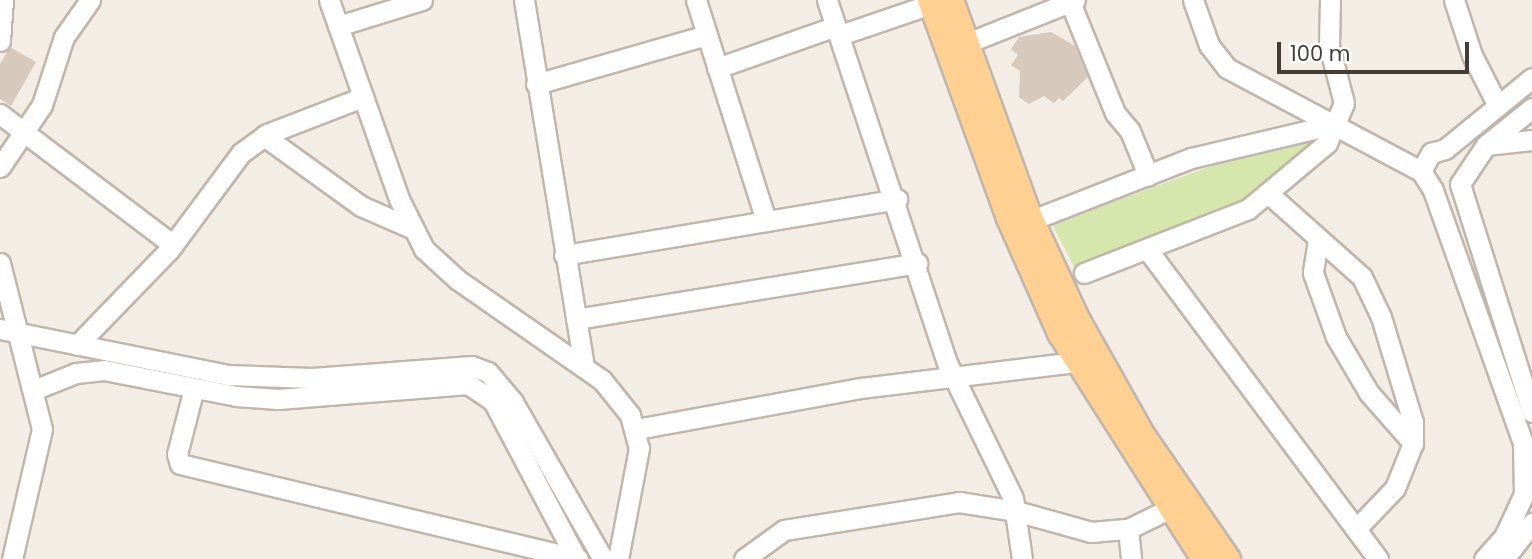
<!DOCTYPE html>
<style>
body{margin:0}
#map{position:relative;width:1532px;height:559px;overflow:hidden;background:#f3ede5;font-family:Poppins,sans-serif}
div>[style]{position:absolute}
.green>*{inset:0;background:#d5e7ad}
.building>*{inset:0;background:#d7cabd}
.roads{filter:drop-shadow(2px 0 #c1b6ab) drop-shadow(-2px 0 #c1b6ab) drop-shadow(0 2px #c1b6ab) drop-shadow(0 -2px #c1b6ab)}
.minor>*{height:19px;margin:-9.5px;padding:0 9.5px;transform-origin:9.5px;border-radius:9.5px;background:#fff}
.major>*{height:24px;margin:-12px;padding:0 12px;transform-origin:12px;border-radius:12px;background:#fed192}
span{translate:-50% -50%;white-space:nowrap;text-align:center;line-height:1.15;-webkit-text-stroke:5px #fff;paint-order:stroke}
.scale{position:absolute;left:1277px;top:42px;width:192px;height:32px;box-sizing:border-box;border:4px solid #453c35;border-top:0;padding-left:9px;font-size:21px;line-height:24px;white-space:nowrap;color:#453c35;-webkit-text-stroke:5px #fff;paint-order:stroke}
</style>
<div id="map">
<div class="green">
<i style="clip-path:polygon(1297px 141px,1314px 142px,1241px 203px,1074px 267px,1052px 224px,1261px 148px)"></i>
</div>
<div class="building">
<i style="clip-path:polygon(1051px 32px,1075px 46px,1088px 77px,1063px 101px,1059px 98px,1054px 103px,1044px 96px,1029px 104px,1019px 97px,1020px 71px,1011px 65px,1018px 55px,1011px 49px,1019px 37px)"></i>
<i style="clip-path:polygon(10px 47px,36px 62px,11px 106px,0 99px,0 64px)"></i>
</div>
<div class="roads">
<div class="minor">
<i style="left:329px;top:0;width:211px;rotate:70.6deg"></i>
<i style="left:399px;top:199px;width:56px;rotate:63.4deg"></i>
<i style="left:424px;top:249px;width:46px;rotate:42.4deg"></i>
<i style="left:458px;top:280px;width:175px;rotate:34.8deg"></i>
<i style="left:602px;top:380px;width:45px;rotate:51.3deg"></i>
<i style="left:630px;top:415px;width:34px;rotate:75deg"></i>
<i style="left:639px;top:448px;width:113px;rotate:100.7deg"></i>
<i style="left:524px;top:0;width:370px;rotate:80.7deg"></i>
<i style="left:696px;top:0;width:232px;rotate:72.4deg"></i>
<i style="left:827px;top:0;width:385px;rotate:71.7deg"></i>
<i style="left:948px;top:365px;width:148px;rotate:64deg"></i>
<i style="left:1013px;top:498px;width:62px;rotate:81.6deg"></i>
<i style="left:1193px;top:0;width:48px;rotate:70.4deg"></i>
<i style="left:1209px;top:45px;width:29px;rotate:52deg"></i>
<i style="left:1227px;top:68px;width:220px;rotate:28deg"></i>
<i style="left:1454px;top:0;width:58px;rotate:71.9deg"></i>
<i style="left:1472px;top:55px;width:57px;rotate:63deg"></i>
<i style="left:1070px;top:2px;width:120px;rotate:67.9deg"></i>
<i style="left:1115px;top:113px;width:23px;rotate:50deg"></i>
<i style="left:1130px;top:131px;width:48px;rotate:67.8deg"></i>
<i style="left:338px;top:26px;width:88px;rotate:-17.2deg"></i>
<i style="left:840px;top:35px;width:96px;rotate:-18.8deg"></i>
<i style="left:0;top:41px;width:41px;rotate:-85.8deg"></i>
<i style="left:967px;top:43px;width:116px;rotate:-21.7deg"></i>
<i style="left:717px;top:68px;width:126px;rotate:-19.4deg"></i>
<i style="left:536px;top:84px;width:178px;rotate:-16deg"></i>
<i style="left:1532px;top:108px;width:59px;rotate:141.2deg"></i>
<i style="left:1486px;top:145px;width:47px;rotate:123.7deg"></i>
<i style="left:1460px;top:184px;width:239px;rotate:72.5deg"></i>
<i style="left:0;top:114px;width:217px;rotate:37.1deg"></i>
<i style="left:264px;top:136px;width:120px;rotate:35.8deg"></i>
<i style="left:361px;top:206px;width:55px;rotate:23.7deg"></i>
<i style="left:1486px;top:145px;width:46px;rotate:-6.2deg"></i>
<i style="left:0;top:167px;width:75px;rotate:-55.9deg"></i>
<i style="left:42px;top:105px;width:71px;rotate:-72.1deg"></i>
<i style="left:64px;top:37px;width:45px;rotate:-54.9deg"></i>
<i style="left:1270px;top:195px;width:123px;rotate:41.7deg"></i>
<i style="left:1362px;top:277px;width:44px;rotate:64.6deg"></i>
<i style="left:1381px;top:317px;width:110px;rotate:73.1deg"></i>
<i style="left:1413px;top:422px;width:21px;rotate:90deg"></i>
<i style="left:1413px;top:443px;width:48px;rotate:111.8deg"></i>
<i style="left:1395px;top:488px;width:57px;rotate:133.6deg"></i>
<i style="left:1032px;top:220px;width:171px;rotate:-21.3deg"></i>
<i style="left:1191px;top:158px;width:144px;rotate:-13.3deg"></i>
<i style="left:1318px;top:240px;width:33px;rotate:99deg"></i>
<i style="left:1313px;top:273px;width:68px;rotate:70.2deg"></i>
<i style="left:1336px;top:337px;width:65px;rotate:59.5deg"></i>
<i style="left:1369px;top:393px;width:67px;rotate:48.7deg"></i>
<i style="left:1147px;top:249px;width:387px;rotate:53.3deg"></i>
<i style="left:564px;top:255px;width:338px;rotate:-9.5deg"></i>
<i style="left:0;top:263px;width:171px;rotate:75.8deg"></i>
<i style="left:42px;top:429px;width:133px;rotate:103deg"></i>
<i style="left:1084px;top:273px;width:176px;rotate:-21.3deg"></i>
<i style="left:1248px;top:209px;width:103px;rotate:-39.9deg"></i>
<i style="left:1327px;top:143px;width:43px;rotate:-67deg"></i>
<i style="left:1344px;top:103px;width:59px;rotate:-104.7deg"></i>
<i style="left:1329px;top:46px;width:46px;rotate:-88.8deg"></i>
<i style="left:576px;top:319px;width:346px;rotate:-9.3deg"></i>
<i style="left:0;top:329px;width:233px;rotate:11.4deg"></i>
<i style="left:228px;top:375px;width:84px;rotate:2deg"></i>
<i style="left:312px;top:378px;width:160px;rotate:-4.3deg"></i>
<i style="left:472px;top:366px;width:17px;rotate:21deg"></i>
<i style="left:488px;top:372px;width:39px;rotate:50deg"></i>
<i style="left:513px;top:402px;width:181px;rotate:60.2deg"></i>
<i style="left:77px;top:345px;width:132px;rotate:-45.9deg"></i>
<i style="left:169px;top:250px;width:121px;rotate:-53.4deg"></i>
<i style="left:241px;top:153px;width:32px;rotate:-36deg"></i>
<i style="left:267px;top:134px;width:103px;rotate:-21.1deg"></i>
<i style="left:194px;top:388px;width:68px;rotate:104.4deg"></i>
<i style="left:177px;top:454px;width:10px;rotate:73deg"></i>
<i style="left:180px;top:464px;width:409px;rotate:13.4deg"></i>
<i style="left:36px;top:389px;width:43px;rotate:-21.8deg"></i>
<i style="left:76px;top:373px;width:28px;rotate:-6deg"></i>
<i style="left:104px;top:370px;width:135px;rotate:11.1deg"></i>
<i style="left:236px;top:396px;width:42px;rotate:4.1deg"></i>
<i style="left:278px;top:399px;width:191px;rotate:-4.5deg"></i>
<i style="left:468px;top:384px;width:30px;rotate:34deg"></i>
<i style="left:493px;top:401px;width:178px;rotate:62.1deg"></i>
<i style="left:637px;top:429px;width:228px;rotate:-10.4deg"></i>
<i style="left:861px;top:388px;width:217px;rotate:-6.9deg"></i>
<i style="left:1128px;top:529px;width:30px;rotate:84deg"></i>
<i style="left:744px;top:559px;width:49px;rotate:-35.9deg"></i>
<i style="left:784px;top:530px;width:177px;rotate:-9.1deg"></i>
<i style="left:959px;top:502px;width:58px;rotate:9deg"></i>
<i style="left:1016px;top:511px;width:78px;rotate:15.6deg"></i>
<i style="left:1091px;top:532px;width:37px;rotate:-5deg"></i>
<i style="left:1128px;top:529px;width:46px;rotate:-26deg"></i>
<i style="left:1484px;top:559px;width:30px;rotate:-48deg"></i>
<i style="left:1504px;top:537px;width:47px;rotate:-65.1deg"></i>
<i style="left:1524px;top:494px;width:51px;rotate:-91.1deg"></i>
<i style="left:1523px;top:443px;width:269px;rotate:-109.6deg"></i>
<i style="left:1433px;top:190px;width:22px;rotate:-122deg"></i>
<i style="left:1421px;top:171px;width:21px;rotate:-61deg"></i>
<i style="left:1431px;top:153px;width:15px;rotate:-16deg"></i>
<i style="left:1445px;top:149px;width:112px;rotate:-39.2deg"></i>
<i style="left:1504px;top:559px;width:46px;rotate:-52.1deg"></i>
</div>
<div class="major">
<i style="left:930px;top:0;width:232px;rotate:70.1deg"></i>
<i style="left:1009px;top:218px;width:126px;rotate:66.1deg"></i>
<i style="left:1060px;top:333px;width:268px;rotate:57.5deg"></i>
<i style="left:951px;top:0;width:226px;rotate:70.1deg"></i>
<i style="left:1028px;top:213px;width:117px;rotate:65.2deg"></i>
<i style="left:1077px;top:319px;width:134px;rotate:60.6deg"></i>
<i style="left:1143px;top:436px;width:150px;rotate:55.4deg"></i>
</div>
</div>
<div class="scale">100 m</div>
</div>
